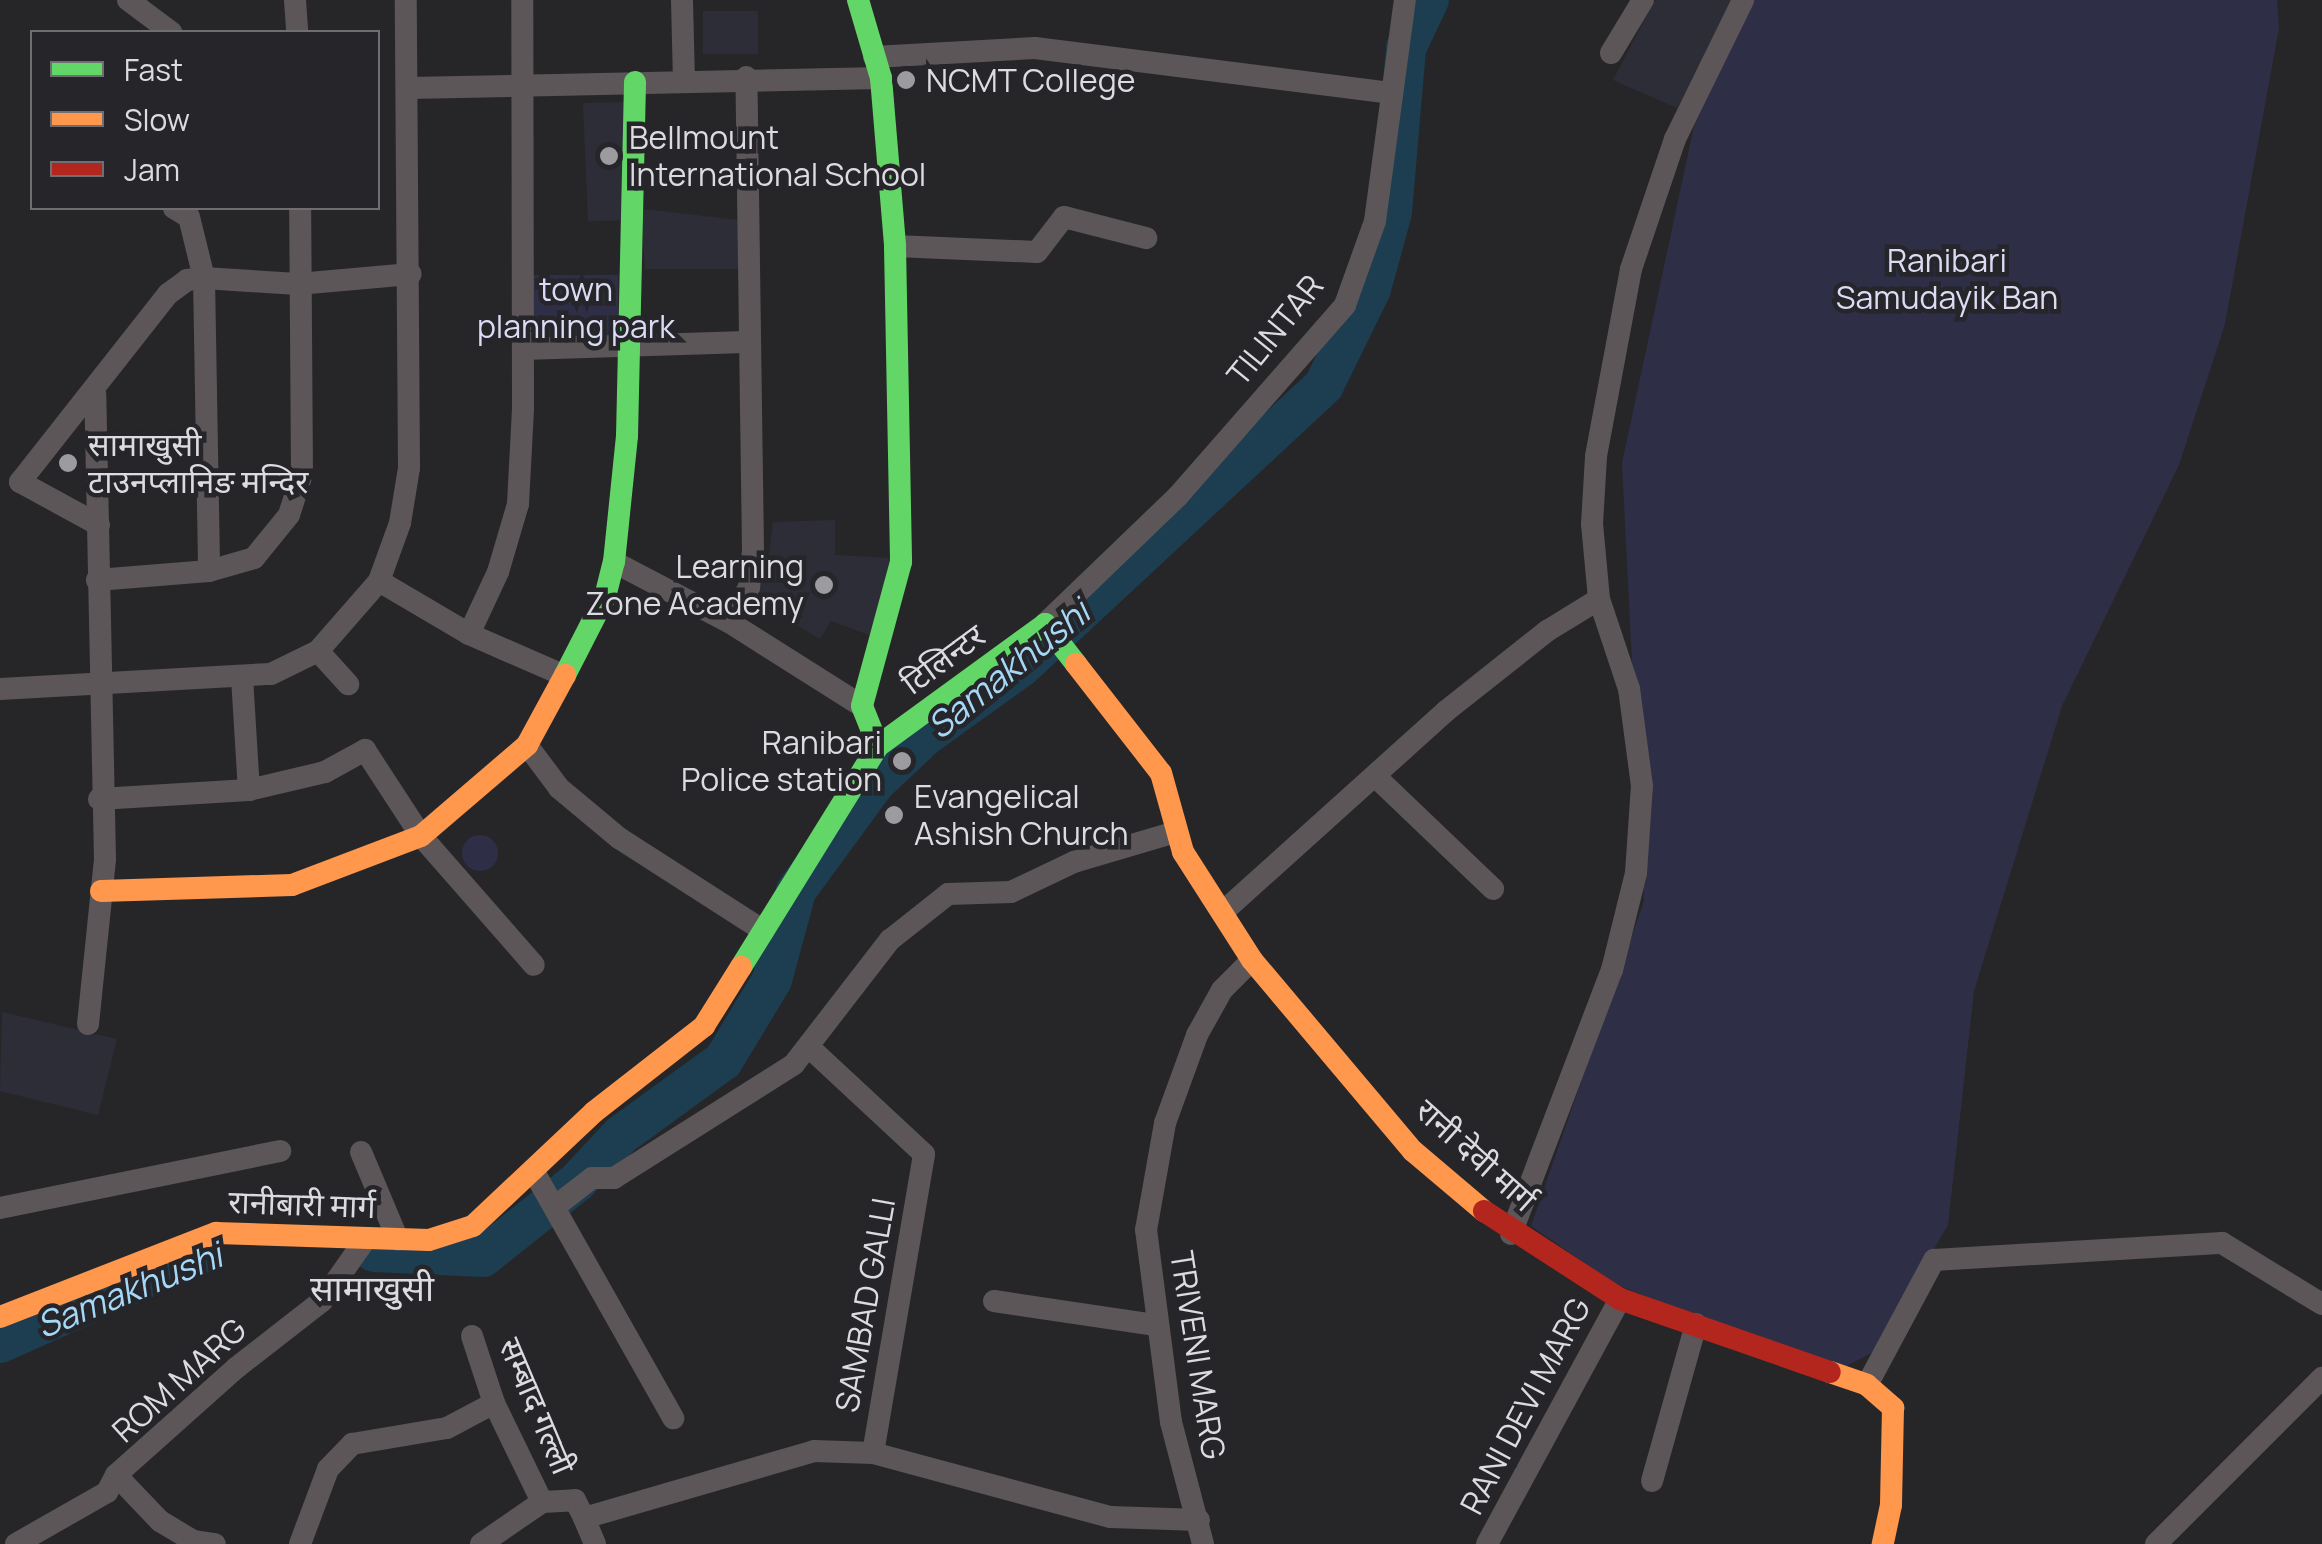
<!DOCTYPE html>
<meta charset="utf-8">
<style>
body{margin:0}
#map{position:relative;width:2322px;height:1544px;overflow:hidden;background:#262629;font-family:Manrope,"Noto Sans Devanagari",sans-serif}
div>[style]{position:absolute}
.built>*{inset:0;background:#2d2d37;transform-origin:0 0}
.green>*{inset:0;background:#2e2e46;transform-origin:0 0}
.round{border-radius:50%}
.river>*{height:40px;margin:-20px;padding:0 20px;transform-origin:20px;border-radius:20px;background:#1c3e50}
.street>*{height:22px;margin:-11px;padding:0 11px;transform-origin:11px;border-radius:11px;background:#5c5658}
.fast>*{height:22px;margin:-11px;padding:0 11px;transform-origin:11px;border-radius:11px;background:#63d668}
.slow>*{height:22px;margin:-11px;padding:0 11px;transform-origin:11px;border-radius:11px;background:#ff974d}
.jam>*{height:22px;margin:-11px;padding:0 11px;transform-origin:11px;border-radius:11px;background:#b3261e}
.dots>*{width:28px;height:28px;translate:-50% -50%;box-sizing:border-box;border:5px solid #25252a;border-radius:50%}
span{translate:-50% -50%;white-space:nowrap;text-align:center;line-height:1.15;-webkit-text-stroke:9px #25252a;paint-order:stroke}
.poi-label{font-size:32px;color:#dcdce0}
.left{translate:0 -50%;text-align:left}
.right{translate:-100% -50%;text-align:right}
.park-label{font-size:32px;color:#dbdbf4}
.street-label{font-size:32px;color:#dcdce0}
.water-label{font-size:35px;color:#a5d8f7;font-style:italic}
.neighbourhood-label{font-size:35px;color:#dcdce0}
.legend{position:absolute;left:30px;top:30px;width:350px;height:180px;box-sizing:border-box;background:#25252a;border:2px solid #6e6e73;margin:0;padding:12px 18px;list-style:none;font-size:30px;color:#dcdce0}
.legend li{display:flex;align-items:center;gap:20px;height:50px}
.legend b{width:50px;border:2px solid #6e6e73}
</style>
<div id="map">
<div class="built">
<i style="clip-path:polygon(1655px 0,1740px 0,1677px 108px,1613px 80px)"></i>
<i style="left:703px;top:11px;width:55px;height:43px"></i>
<i style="clip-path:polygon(632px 102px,634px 208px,756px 222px,756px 269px,645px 269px,642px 220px,588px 221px,583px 103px)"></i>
<i style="clip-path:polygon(835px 520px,835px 555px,891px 558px,880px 639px,831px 621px,820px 639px,753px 599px,767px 571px,773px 522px)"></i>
<i style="clip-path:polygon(2px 1012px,117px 1039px,98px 1115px,0 1091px)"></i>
</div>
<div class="green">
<i style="clip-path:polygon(1754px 0,2277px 0,2279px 28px,2225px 324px,2179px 465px,2062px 706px,1974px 991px,1948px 1225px,1873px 1352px,1837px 1371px,1617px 1285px,1531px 1226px,1644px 901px,1622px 463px,1694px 126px)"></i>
<i style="left:533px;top:275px;width:85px;height:67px"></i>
<i class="round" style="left:462px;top:835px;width:36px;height:36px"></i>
</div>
<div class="river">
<i style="left:374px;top:1252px;width:109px;rotate:2.6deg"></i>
<i style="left:483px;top:1257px;width:120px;rotate:-38.6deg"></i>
<i style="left:577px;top:1182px;width:64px;rotate:-46.9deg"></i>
<i style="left:621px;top:1135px;width:126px;rotate:-36deg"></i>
<i style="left:723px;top:1061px;width:95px;rotate:-58.8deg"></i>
<i style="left:772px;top:980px;width:92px;rotate:-74.9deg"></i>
<i style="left:796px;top:891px;width:134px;rotate:-53.8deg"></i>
<i style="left:875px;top:783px;width:69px;rotate:-43.2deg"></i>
<i style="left:925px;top:736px;width:118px;rotate:-35.7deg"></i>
<i style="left:1021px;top:667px;width:414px;rotate:-42.9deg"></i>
<i style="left:1324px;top:385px;width:107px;rotate:-63.9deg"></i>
<i style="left:1371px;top:289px;width:80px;rotate:-74.7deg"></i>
<i style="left:1392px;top:212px;width:165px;rotate:-85.1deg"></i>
<i style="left:1406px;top:48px;width:53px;rotate:-64.4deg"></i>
<i style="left:0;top:1343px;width:217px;rotate:-24deg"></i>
</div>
<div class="street">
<i style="left:128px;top:0;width:54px;rotate:36.7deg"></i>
<i style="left:295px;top:0;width:32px;rotate:86deg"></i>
<i style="left:682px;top:0;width:80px;rotate:88.6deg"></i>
<i style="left:1611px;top:53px;width:62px;rotate:-58.9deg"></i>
<i style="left:874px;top:57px;width:161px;rotate:-3.2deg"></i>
<i style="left:1035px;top:48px;width:360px;rotate:7.2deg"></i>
<i style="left:409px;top:88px;width:472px;rotate:-1.2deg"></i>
<i style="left:174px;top:208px;width:17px;rotate:31deg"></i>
<i style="left:189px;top:217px;width:63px;rotate:76.2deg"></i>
<i style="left:204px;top:278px;width:293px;rotate:89deg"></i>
<i style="left:895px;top:246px;width:142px;rotate:2.4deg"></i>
<i style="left:1037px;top:252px;width:44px;rotate:-52.4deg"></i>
<i style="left:1064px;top:217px;width:85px;rotate:14.4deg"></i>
<i style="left:523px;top:349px;width:223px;rotate:-1.8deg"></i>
<i style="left:99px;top:525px;width:90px;rotate:-151.4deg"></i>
<i style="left:20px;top:482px;width:239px;rotate:-51.8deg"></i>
<i style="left:168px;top:294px;width:24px;rotate:-36deg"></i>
<i style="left:187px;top:280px;width:17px;rotate:-7deg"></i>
<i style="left:204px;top:278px;width:94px;rotate:3.7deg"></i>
<i style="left:298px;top:284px;width:113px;rotate:-5.1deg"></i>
<i style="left:614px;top:562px;width:130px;rotate:27.6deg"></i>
<i style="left:729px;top:622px;width:157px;rotate:32.3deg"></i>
<i style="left:97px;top:580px;width:112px;rotate:-4.6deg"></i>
<i style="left:209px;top:571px;width:47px;rotate:-16.1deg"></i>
<i style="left:254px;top:558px;width:55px;rotate:-50.9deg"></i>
<i style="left:289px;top:515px;width:43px;rotate:-72.4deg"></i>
<i style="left:302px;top:474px;width:266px;rotate:-90.4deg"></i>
<i style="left:379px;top:581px;width:104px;rotate:30.5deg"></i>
<i style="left:469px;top:634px;width:105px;rotate:23.6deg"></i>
<i style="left:729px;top:622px;width:39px;rotate:-60deg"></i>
<i style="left:749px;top:588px;width:38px;rotate:-84deg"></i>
<i style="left:753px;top:550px;width:473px;rotate:-90.8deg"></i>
<i style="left:1045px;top:624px;width:185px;rotate:-43.9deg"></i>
<i style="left:1178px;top:496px;width:254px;rotate:-48.8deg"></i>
<i style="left:1345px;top:305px;width:89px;rotate:-70.3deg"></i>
<i style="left:1375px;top:221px;width:223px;rotate:-82.3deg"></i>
<i style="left:469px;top:634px;width:68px;rotate:-64.9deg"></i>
<i style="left:498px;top:572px;width:71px;rotate:-73.6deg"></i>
<i style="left:518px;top:504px;width:96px;rotate:-87deg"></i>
<i style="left:523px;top:408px;width:408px;rotate:-90.1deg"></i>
<i style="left:318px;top:651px;width:45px;rotate:47.7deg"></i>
<i style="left:242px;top:677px;width:113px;rotate:86.5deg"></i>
<i style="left:0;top:689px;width:271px;rotate:-3.2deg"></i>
<i style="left:271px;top:674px;width:52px;rotate:-26.1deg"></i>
<i style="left:318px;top:651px;width:93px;rotate:-48.9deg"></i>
<i style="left:379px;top:581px;width:62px;rotate:-70.1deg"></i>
<i style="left:400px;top:523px;width:56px;rotate:-80.7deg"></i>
<i style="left:409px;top:468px;width:468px;rotate:-90.4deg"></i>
<i style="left:527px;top:745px;width:54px;rotate:53.3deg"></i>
<i style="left:559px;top:788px;width:78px;rotate:39.8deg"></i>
<i style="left:619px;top:838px;width:172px;rotate:32.7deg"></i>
<i style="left:1376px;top:777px;width:162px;rotate:43.7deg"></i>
<i style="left:99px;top:799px;width:150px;rotate:-3.4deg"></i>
<i style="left:249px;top:790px;width:78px;rotate:-13.3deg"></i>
<i style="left:325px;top:772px;width:46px;rotate:-28.8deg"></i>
<i style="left:365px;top:750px;width:103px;rotate:56.9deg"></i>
<i style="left:421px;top:836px;width:171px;rotate:48.8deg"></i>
<i style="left:1224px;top:911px;width:299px;rotate:-42deg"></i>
<i style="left:1446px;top:711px;width:129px;rotate:-38.4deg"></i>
<i style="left:1547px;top:631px;width:61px;rotate:-31.6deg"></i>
<i style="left:1599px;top:599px;width:75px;rotate:-95.3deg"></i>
<i style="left:1592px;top:524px;width:68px;rotate:-86.6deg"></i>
<i style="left:1596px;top:456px;width:190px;rotate:-79.4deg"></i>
<i style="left:1631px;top:269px;width:137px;rotate:-71.3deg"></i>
<i style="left:1675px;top:139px;width:155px;rotate:-63.9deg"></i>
<i style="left:88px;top:1024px;width:166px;rotate:-84.1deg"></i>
<i style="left:105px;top:859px;width:465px;rotate:-91.2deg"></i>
<i style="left:361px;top:1152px;width:95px;rotate:67.2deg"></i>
<i style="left:534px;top:1172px;width:283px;rotate:60.5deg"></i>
<i style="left:557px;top:1205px;width:44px;rotate:-37.6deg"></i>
<i style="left:592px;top:1178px;width:22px"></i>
<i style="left:614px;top:1178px;width:213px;rotate:-32.3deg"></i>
<i style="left:794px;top:1064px;width:157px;rotate:-52.3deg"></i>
<i style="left:890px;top:940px;width:74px;rotate:-38.4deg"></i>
<i style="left:948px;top:894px;width:63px;rotate:-1.8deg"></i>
<i style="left:1011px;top:892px;width:70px;rotate:-25.5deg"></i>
<i style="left:1074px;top:862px;width:105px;rotate:-16.5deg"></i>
<i style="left:0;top:1208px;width:286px;rotate:-11.5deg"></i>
<i style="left:1511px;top:1234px;width:283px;rotate:-69.1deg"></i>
<i style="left:1612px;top:970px;width:100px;rotate:-76.1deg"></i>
<i style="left:1636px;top:873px;width:87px;rotate:-86.1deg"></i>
<i style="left:1642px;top:786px;width:98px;rotate:-97.6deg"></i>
<i style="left:1629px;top:689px;width:95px;rotate:-108.4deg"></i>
<i style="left:994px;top:1301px;width:162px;rotate:8.5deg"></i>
<i style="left:472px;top:1336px;width:71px;rotate:71.8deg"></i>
<i style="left:494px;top:1403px;width:110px;rotate:64.1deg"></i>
<i style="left:1867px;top:1385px;width:142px;rotate:-61.8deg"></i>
<i style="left:1934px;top:1260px;width:289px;rotate:-3.4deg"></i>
<i style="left:2222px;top:1243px;width:117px;rotate:31.4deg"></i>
<i style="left:873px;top:1453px;width:246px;rotate:15.1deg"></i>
<i style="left:1111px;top:1517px;width:88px;rotate:2deg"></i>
<i style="left:116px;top:1475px;width:64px;rotate:46.3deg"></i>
<i style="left:160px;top:1521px;width:39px;rotate:31deg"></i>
<i style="left:193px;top:1541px;width:22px;rotate:8deg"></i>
<i style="left:1652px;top:1481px;width:163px;rotate:-74.3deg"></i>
<i style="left:584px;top:1518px;width:28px;rotate:67deg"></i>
<i style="left:16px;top:1544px;width:105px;rotate:-29.7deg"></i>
<i style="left:107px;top:1492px;width:19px;rotate:-62deg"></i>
<i style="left:116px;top:1475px;width:161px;rotate:-41.7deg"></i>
<i style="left:236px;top:1368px;width:109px;rotate:-37.9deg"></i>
<i style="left:322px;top:1301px;width:75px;rotate:-54.8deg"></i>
<i style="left:300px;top:1544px;width:80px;rotate:-69.5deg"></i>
<i style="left:328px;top:1469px;width:35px;rotate:-46deg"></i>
<i style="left:352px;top:1444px;width:96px;rotate:-9.6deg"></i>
<i style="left:447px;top:1428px;width:53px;rotate:-28deg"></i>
<i style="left:481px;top:1544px;width:74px;rotate:-34.5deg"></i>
<i style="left:542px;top:1502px;width:33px;rotate:-3deg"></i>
<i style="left:575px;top:1500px;width:20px;rotate:63deg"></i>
<i style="left:584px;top:1518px;width:240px;rotate:-16.2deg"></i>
<i style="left:814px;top:1451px;width:59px;rotate:1.9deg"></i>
<i style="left:873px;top:1453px;width:303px;rotate:-80.3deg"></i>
<i style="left:924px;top:1154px;width:156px;rotate:-137.1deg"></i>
<i style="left:1203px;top:1544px;width:126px;rotate:-104.7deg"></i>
<i style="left:1171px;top:1422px;width:194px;rotate:-97.4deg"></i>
<i style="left:1146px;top:1230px;width:109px;rotate:-79.9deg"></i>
<i style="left:1165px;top:1123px;width:94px;rotate:-70deg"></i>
<i style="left:1197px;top:1035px;width:51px;rotate:-60.9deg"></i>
<i style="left:1222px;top:990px;width:42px;rotate:-45deg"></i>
<i style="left:1487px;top:1544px;width:279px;rotate:-61.5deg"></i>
<i style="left:2156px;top:1544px;width:235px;rotate:-45deg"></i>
</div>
<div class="fast">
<i style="left:858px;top:0;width:81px;rotate:73.6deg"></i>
<i style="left:881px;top:78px;width:169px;rotate:85.2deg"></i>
<i style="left:895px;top:246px;width:316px;rotate:88.9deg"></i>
<i style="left:901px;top:562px;width:149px;rotate:105.2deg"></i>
<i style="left:862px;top:706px;width:43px;rotate:68.2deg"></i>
<i style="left:565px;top:675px;width:88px;rotate:-62.9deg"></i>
<i style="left:605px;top:597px;width:36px;rotate:-76deg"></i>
<i style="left:614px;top:562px;width:127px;rotate:-84.1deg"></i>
<i style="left:627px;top:436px;width:354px;rotate:-88.7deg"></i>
<i style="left:741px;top:967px;width:260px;rotate:-58.2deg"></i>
<i style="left:878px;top:746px;width:207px;rotate:-36.1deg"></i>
<i style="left:1045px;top:624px;width:51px;rotate:52.2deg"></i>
</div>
<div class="slow">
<i style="left:1076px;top:664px;width:138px;rotate:52.1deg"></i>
<i style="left:1161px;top:773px;width:82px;rotate:74.4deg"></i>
<i style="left:1183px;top:852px;width:128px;rotate:57.4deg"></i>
<i style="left:1252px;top:960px;width:250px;rotate:49.9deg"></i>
<i style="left:1413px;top:1151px;width:93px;rotate:40.2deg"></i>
<i style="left:101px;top:891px;width:191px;rotate:-1.8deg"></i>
<i style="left:292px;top:885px;width:138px;rotate:-20.8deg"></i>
<i style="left:421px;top:836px;width:140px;rotate:-40.6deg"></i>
<i style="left:527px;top:745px;width:80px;rotate:-61.5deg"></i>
<i style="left:0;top:1317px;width:232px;rotate:-21.3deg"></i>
<i style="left:216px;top:1233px;width:213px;rotate:1.9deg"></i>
<i style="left:429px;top:1240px;width:46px;rotate:-17.7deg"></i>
<i style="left:473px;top:1226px;width:166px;rotate:-43.3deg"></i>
<i style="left:594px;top:1112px;width:140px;rotate:-38deg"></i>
<i style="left:704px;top:1026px;width:70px;rotate:-57.9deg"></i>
<i style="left:1830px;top:1372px;width:39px;rotate:19deg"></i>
<i style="left:1867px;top:1385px;width:35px;rotate:41deg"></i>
<i style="left:1893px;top:1408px;width:97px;rotate:91.2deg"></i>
<i style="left:1891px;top:1505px;width:40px;rotate:102deg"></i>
</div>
<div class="jam">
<i style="left:1484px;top:1211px;width:162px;rotate:32.9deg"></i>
<i style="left:1620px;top:1299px;width:222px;rotate:19.2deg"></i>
</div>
<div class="dots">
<i style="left:906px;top:80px;background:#9c9ca0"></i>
<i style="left:609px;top:156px;background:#9c9ca0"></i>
<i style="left:68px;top:463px;background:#9c9ca0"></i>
<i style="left:824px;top:585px;background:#9c9ca0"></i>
<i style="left:902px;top:761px;background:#9c9ca0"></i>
<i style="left:894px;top:815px;background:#9c9ca0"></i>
</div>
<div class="poi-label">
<span class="left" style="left:926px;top:80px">NCMT College</span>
<span class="left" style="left:629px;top:156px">Bellmount<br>International School</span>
<span class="left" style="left:88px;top:463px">सामाखुसी<br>टाउनप्लानिङ मन्दिर</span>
<span class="right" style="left:804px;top:585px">Learning<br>Zone Academy</span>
<span class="right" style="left:882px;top:761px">Ranibari<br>Police station</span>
<span class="left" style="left:914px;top:815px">Evangelical<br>Ashish Church</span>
</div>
<div class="park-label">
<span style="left:1947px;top:279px">Ranibari<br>Samudayik Ban</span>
<span style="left:576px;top:308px">town<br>planning park</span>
</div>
<div class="street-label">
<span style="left:1275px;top:330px;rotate:-51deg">TILINTAR</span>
<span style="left:943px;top:659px;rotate:-36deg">टिलिन्टर</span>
<span style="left:1476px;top:1155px;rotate:42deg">रानी देवी मार्ग</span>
<span style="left:302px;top:1204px;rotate:2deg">रानीबारी मार्ग</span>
<span style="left:865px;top:1305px;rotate:-80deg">SAMBAD GALLI</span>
<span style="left:1198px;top:1355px;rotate:81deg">TRIVENI MARG</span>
<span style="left:179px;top:1380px;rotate:-42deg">ROM MARG</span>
<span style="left:537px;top:1406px;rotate:67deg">सम्बाद गल्ली</span>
<span style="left:1525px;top:1406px;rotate:-62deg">RANI DEVI MARG</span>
</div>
<div class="water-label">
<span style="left:1008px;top:669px;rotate:-39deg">Samakhushi</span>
<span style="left:129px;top:1290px;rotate:-22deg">Samakhushi</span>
</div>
<div class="neighbourhood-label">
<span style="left:372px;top:1288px">सामाखुसी</span>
</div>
<ul class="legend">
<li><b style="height:12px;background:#63d668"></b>Fast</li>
<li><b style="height:12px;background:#ff974d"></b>Slow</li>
<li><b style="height:12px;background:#b3261e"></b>Jam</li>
</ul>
</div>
